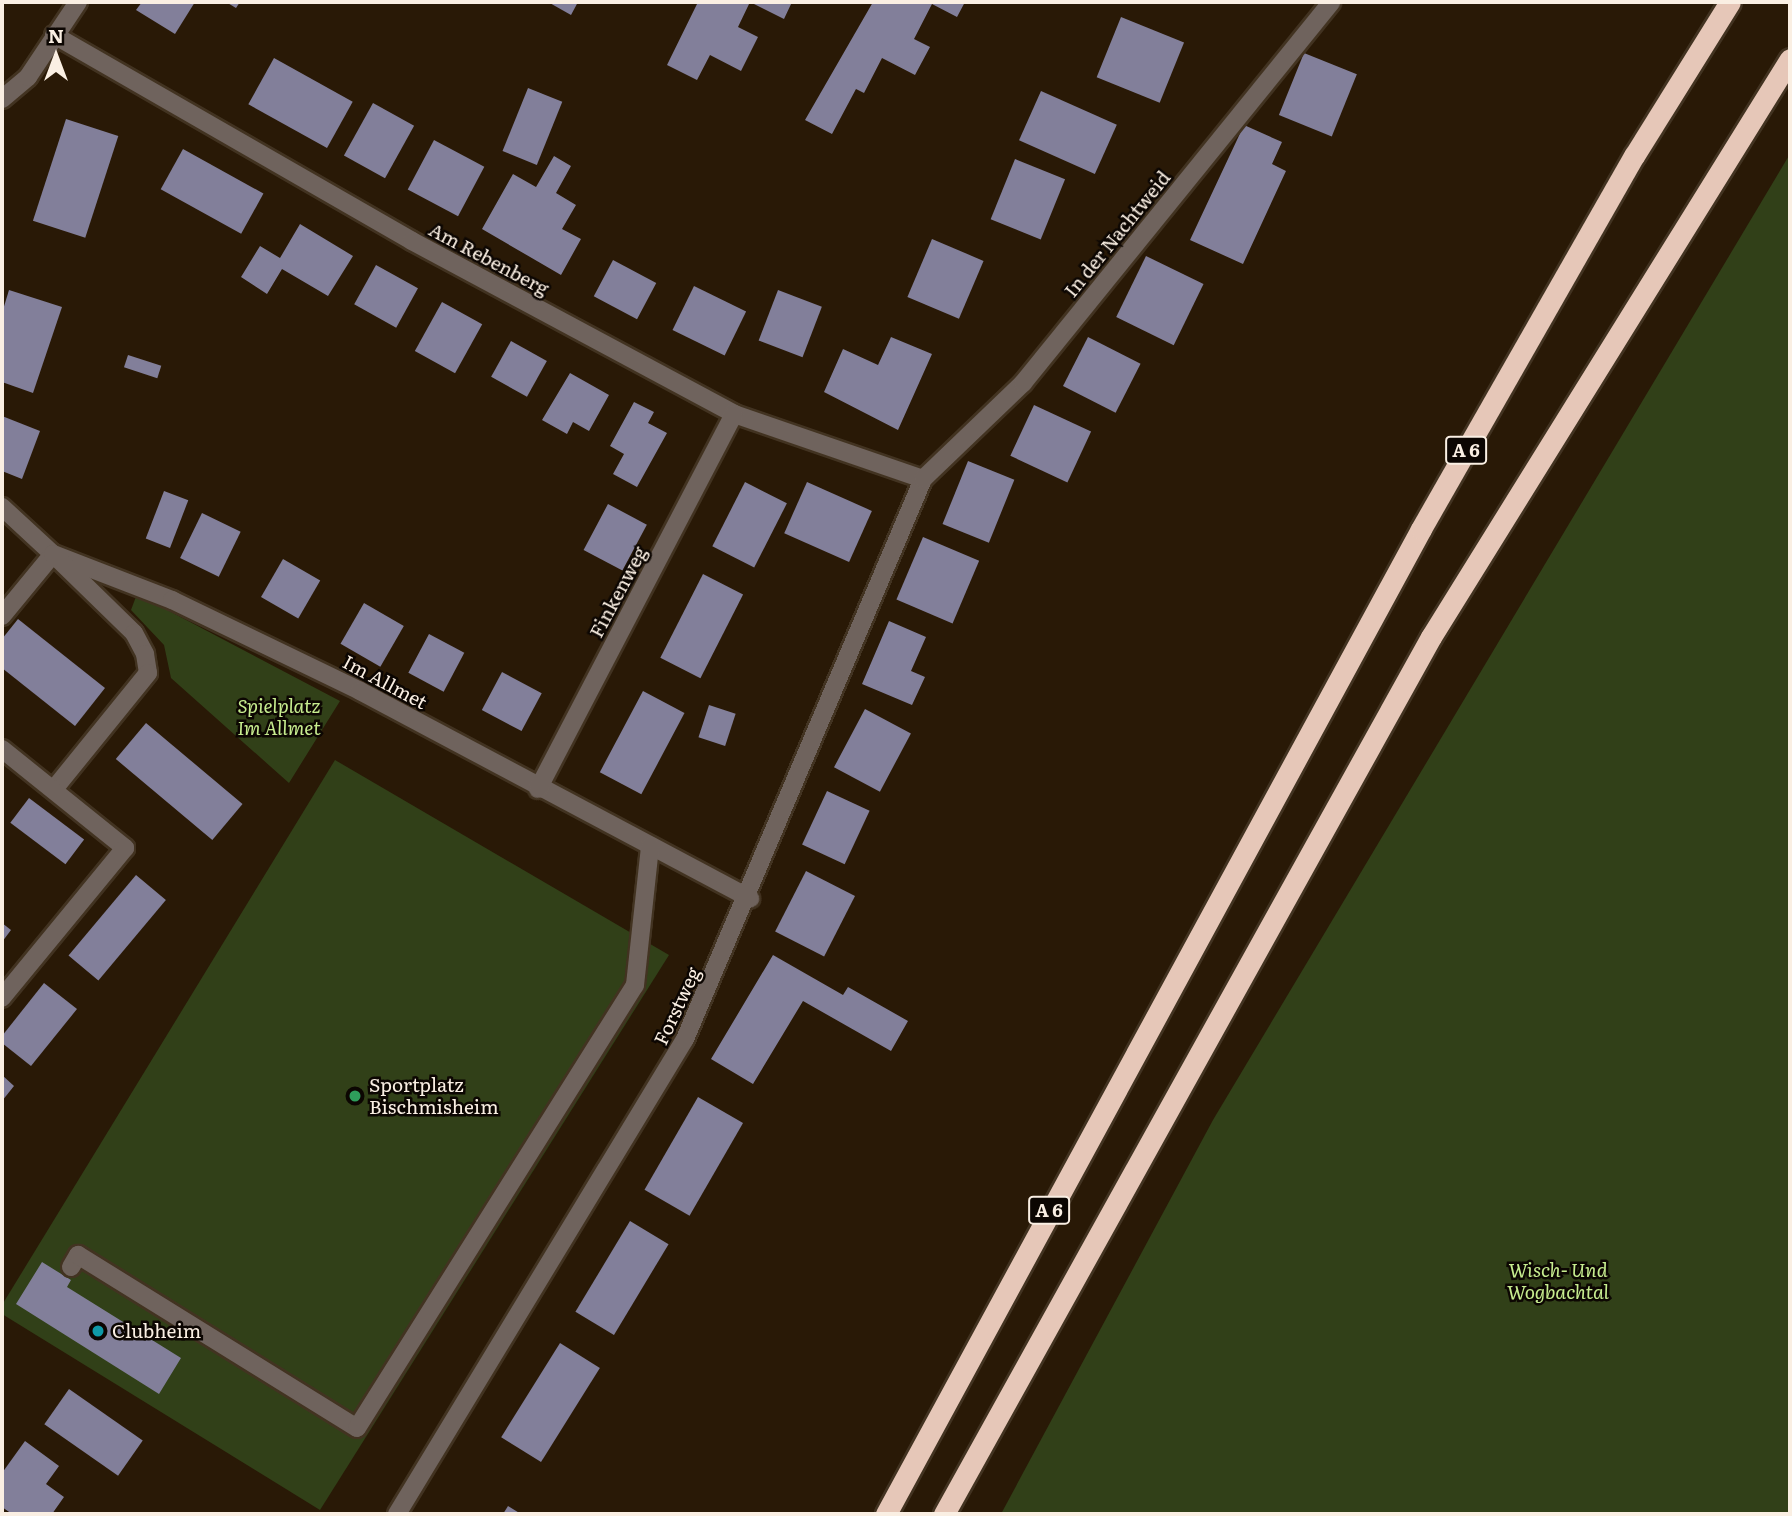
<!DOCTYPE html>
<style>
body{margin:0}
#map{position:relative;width:1792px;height:1516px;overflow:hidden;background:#291906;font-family:Literata,serif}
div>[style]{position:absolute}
.green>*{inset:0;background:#314018}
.building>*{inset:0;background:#827f9a;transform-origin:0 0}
.roads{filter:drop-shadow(2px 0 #423321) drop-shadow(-2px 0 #423321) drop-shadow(0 2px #423321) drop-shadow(0 -2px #423321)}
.minor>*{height:18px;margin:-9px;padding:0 9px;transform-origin:9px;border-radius:9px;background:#6f635d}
.highway>*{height:21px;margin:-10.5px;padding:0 10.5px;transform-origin:10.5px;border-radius:10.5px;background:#e6c7b8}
.dots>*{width:19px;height:19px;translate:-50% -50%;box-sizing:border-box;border:4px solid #0c0602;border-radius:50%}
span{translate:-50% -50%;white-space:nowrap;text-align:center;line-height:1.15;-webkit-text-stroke:5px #0c0602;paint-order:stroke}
.shield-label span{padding:2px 5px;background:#0c0602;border:2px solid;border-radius:5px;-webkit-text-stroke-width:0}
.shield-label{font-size:18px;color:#faefe3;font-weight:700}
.street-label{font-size:19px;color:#faefe3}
.park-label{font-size:19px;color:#c7ed8f;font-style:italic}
.poi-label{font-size:19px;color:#faefe3}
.left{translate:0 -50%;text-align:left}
.frame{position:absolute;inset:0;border:4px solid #faefe3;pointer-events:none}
.north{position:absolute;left:21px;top:21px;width:70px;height:70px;-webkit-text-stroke:5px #0c0602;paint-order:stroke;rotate:0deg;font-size:19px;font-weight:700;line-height:28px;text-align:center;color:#faefe3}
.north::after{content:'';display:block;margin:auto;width:24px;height:32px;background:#faefe3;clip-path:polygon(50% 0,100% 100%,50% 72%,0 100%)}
</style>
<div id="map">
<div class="green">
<i style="clip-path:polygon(1790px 154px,1790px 1514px,1001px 1514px,1213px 1120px)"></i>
<i style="clip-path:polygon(137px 594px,340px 701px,289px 783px,171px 678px,164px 645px,131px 610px)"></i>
<i style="clip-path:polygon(335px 760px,669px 955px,320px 1510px,2px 1314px,2px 1305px)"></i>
</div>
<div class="building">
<i style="clip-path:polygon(142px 2px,195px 2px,175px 34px,136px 10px)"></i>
<i style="clip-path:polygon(226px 2px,240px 2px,236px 8px)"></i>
<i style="clip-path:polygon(548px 2px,578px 2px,571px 15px)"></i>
<i style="clip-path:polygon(698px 2px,792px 2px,784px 19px,750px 2px,738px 27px,758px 37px,741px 71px,710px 55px,697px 80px,667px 65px)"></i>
<i style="clip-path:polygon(873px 2px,965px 2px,957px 17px,932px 4px,914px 39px,930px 47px,915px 75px,882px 58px,864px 93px,856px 89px,832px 134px,805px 120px)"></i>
<i style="left:1121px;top:17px;width:68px;height:65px;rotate:22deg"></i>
<i style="left:1304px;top:53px;width:57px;height:67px;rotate:22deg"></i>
<i style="left:274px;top:58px;width:90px;height:53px;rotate:29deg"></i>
<i style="left:528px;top:88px;width:37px;height:68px;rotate:22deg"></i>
<i style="left:1041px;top:91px;width:83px;height:54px;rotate:24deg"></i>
<i style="left:373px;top:103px;width:47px;height:60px;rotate:29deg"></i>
<i style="left:66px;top:119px;width:55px;height:107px;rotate:18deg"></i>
<i style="clip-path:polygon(1244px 125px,1282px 142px,1272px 164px,1286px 171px,1243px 264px,1190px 240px)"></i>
<i style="left:434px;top:140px;width:57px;height:56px;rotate:28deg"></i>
<i style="left:183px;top:149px;width:92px;height:46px;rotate:29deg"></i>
<i style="clip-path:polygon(554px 156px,571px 166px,556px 193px,576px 205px,562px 229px,581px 239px,561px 275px,482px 229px,513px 174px,536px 187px)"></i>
<i style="left:1015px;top:159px;width:54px;height:65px;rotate:22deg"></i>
<i style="clip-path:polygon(300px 224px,353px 256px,328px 296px,282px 269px,267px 294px,241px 277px,260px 246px,280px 258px)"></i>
<i style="left:932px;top:239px;width:56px;height:63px;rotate:23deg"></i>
<i style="left:1146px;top:256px;width:64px;height:68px;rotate:26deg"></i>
<i style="left:613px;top:260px;width:49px;height:41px;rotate:28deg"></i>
<i style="left:376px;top:265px;width:48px;height:45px;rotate:29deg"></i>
<i style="left:694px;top:286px;width:58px;height:49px;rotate:26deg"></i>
<i style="clip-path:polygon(9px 290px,62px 307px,33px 393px,2px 382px,2px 313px)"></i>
<i style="left:778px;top:290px;width:47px;height:54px;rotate:21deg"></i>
<i style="left:442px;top:302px;width:46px;height:56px;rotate:29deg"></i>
<i style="clip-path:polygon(891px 337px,932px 354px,898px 430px,824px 392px,843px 349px,878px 365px)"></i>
<i style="left:1088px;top:337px;width:59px;height:55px;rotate:27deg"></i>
<i style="left:511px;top:341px;width:41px;height:41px;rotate:29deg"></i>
<i style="left:128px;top:355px;width:35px;height:13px;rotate:18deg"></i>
<i style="clip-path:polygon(570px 373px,609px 395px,589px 431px,573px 422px,567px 434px,542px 420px)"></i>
<i style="clip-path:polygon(634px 402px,654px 412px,648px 423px,667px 433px,637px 487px,613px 474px,624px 454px,610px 446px)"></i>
<i style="left:1034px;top:405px;width:63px;height:56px;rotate:25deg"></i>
<i style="clip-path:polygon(2px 416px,40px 431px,22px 479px,2px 471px)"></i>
<i style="left:968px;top:461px;width:50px;height:68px;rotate:22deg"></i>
<i style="left:745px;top:482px;width:47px;height:72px;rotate:27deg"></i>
<i style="left:807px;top:482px;width:71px;height:56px;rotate:24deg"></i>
<i style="left:164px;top:491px;width:26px;height:51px;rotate:21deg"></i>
<i style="left:608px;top:504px;width:44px;height:52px;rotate:28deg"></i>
<i style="left:202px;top:513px;width:43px;height:50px;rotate:26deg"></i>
<i style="left:923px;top:537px;width:61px;height:68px;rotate:23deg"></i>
<i style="left:283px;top:559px;width:43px;height:44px;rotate:30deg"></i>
<i style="left:703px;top:574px;width:45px;height:94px;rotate:27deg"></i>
<i style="left:364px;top:603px;width:46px;height:47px;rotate:30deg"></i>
<i style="clip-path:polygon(18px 619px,105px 688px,75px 726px,2px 668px,2px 639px)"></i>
<i style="clip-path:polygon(889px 621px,926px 637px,911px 671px,925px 677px,912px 705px,862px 684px)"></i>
<i style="left:429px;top:634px;width:40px;height:44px;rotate:28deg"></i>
<i style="left:502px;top:672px;width:45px;height:43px;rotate:28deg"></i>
<i style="left:643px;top:691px;width:47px;height:92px;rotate:28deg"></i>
<i style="left:709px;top:705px;width:28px;height:34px;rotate:18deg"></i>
<i style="left:865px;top:709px;width:52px;height:66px;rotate:28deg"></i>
<i style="left:146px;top:723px;width:126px;height:47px;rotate:40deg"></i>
<i style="left:827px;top:791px;width:47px;height:59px;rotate:25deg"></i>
<i style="left:29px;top:798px;width:69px;height:31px;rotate:37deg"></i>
<i style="left:806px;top:871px;width:55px;height:68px;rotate:27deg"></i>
<i style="left:136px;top:875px;width:39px;height:105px;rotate:40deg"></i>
<i style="clip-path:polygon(2px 923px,11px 930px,2px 942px)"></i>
<i style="clip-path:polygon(773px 955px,843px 995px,848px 987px,908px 1021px,891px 1051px,803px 1001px,753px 1084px,711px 1059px)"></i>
<i style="clip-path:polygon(44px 983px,77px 1009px,31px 1066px,2px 1043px,2px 1036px)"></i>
<i style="clip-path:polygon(2px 1075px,14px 1086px,2px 1101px)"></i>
<i style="left:698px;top:1097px;width:52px;height:107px;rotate:30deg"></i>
<i style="left:630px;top:1221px;width:45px;height:106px;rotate:31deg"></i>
<i style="clip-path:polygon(42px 1262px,71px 1280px,67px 1287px,181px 1358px,159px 1394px,16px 1304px)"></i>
<i style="left:560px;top:1343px;width:47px;height:111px;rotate:32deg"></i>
<i style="left:69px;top:1389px;width:90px;height:43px;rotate:35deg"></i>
<i style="clip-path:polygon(25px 1441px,59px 1466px,46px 1484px,64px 1497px,52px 1514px,12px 1514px,2px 1507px,2px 1473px)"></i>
<i style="clip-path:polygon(508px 1506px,521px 1514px,503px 1514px)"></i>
</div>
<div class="roads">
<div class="minor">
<i style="left:54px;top:35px;width:413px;rotate:29.9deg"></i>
<i style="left:412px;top:241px;width:366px;rotate:28.2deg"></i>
<i style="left:734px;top:414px;width:200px;rotate:19deg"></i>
<i style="left:2px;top:99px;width:34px;rotate:-40deg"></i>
<i style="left:28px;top:77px;width:90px;rotate:-56.3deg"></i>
<i style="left:2px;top:507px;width:69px;rotate:42.7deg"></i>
<i style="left:53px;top:554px;width:128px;rotate:21.1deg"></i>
<i style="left:172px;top:600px;width:209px;rotate:25.8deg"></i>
<i style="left:360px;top:691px;width:442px;rotate:28deg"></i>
<i style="left:2px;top:616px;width:80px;rotate:-50.6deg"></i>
<i style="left:53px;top:554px;width:113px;rotate:44.3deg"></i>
<i style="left:134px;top:633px;width:24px;rotate:62deg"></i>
<i style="left:145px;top:654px;width:19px;rotate:81deg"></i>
<i style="left:148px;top:673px;width:148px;rotate:129deg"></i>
<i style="left:2px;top:749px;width:158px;rotate:38.8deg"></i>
<i style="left:125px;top:848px;width:194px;rotate:129.4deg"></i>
<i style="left:538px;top:789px;width:423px;rotate:-62.4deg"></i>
<i style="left:71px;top:1267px;width:14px;rotate:-60deg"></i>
<i style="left:78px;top:1255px;width:328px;rotate:31.8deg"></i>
<i style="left:357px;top:1428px;width:523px;rotate:-57.89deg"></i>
<i style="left:635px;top:985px;width:140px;rotate:-83.8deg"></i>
<i style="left:397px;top:1514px;width:555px;rotate:-58.77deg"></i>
<i style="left:685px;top:1039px;width:608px;rotate:-66.97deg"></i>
<i style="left:923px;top:479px;width:139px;rotate:-43.8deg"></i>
<i style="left:1023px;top:383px;width:490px;rotate:-51deg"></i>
</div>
<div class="highway">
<i style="left:886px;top:1514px;width:1121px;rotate:-61.49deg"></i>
<i style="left:1421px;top:529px;width:430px;rotate:-60.3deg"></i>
<i style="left:1634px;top:156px;width:181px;rotate:-58.1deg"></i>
<i style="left:944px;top:1514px;width:1003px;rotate:-60.96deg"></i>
<i style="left:1431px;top:637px;width:680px;rotate:-58.16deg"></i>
</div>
</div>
<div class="dots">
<i style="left:355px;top:1096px;background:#2e9e5b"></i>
<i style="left:98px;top:1331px;background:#0f9aa8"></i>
</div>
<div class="shield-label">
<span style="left:1466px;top:450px">A 6</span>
<span style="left:1049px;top:1210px">A 6</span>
</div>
<div class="street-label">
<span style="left:1117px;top:234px;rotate:-51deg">In der Nachtweid</span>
<span style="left:489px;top:259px;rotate:28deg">Am Rebenberg</span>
<span style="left:618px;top:592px;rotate:-62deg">Finkenweg</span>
<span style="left:385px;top:682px;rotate:28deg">Im Allmet</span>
<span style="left:677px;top:1006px;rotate:-65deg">Forstweg</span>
</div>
<div class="park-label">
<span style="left:279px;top:717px">Spielplatz<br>Im Allmet</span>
<span style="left:1558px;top:1281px">Wisch- Und<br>Wogbachtal</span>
</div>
<div class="poi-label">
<span class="left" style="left:369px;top:1096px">Sportplatz<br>Bischmisheim</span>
<span class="left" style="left:112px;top:1331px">Clubheim</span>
</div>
<div class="frame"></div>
<div class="north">N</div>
</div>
